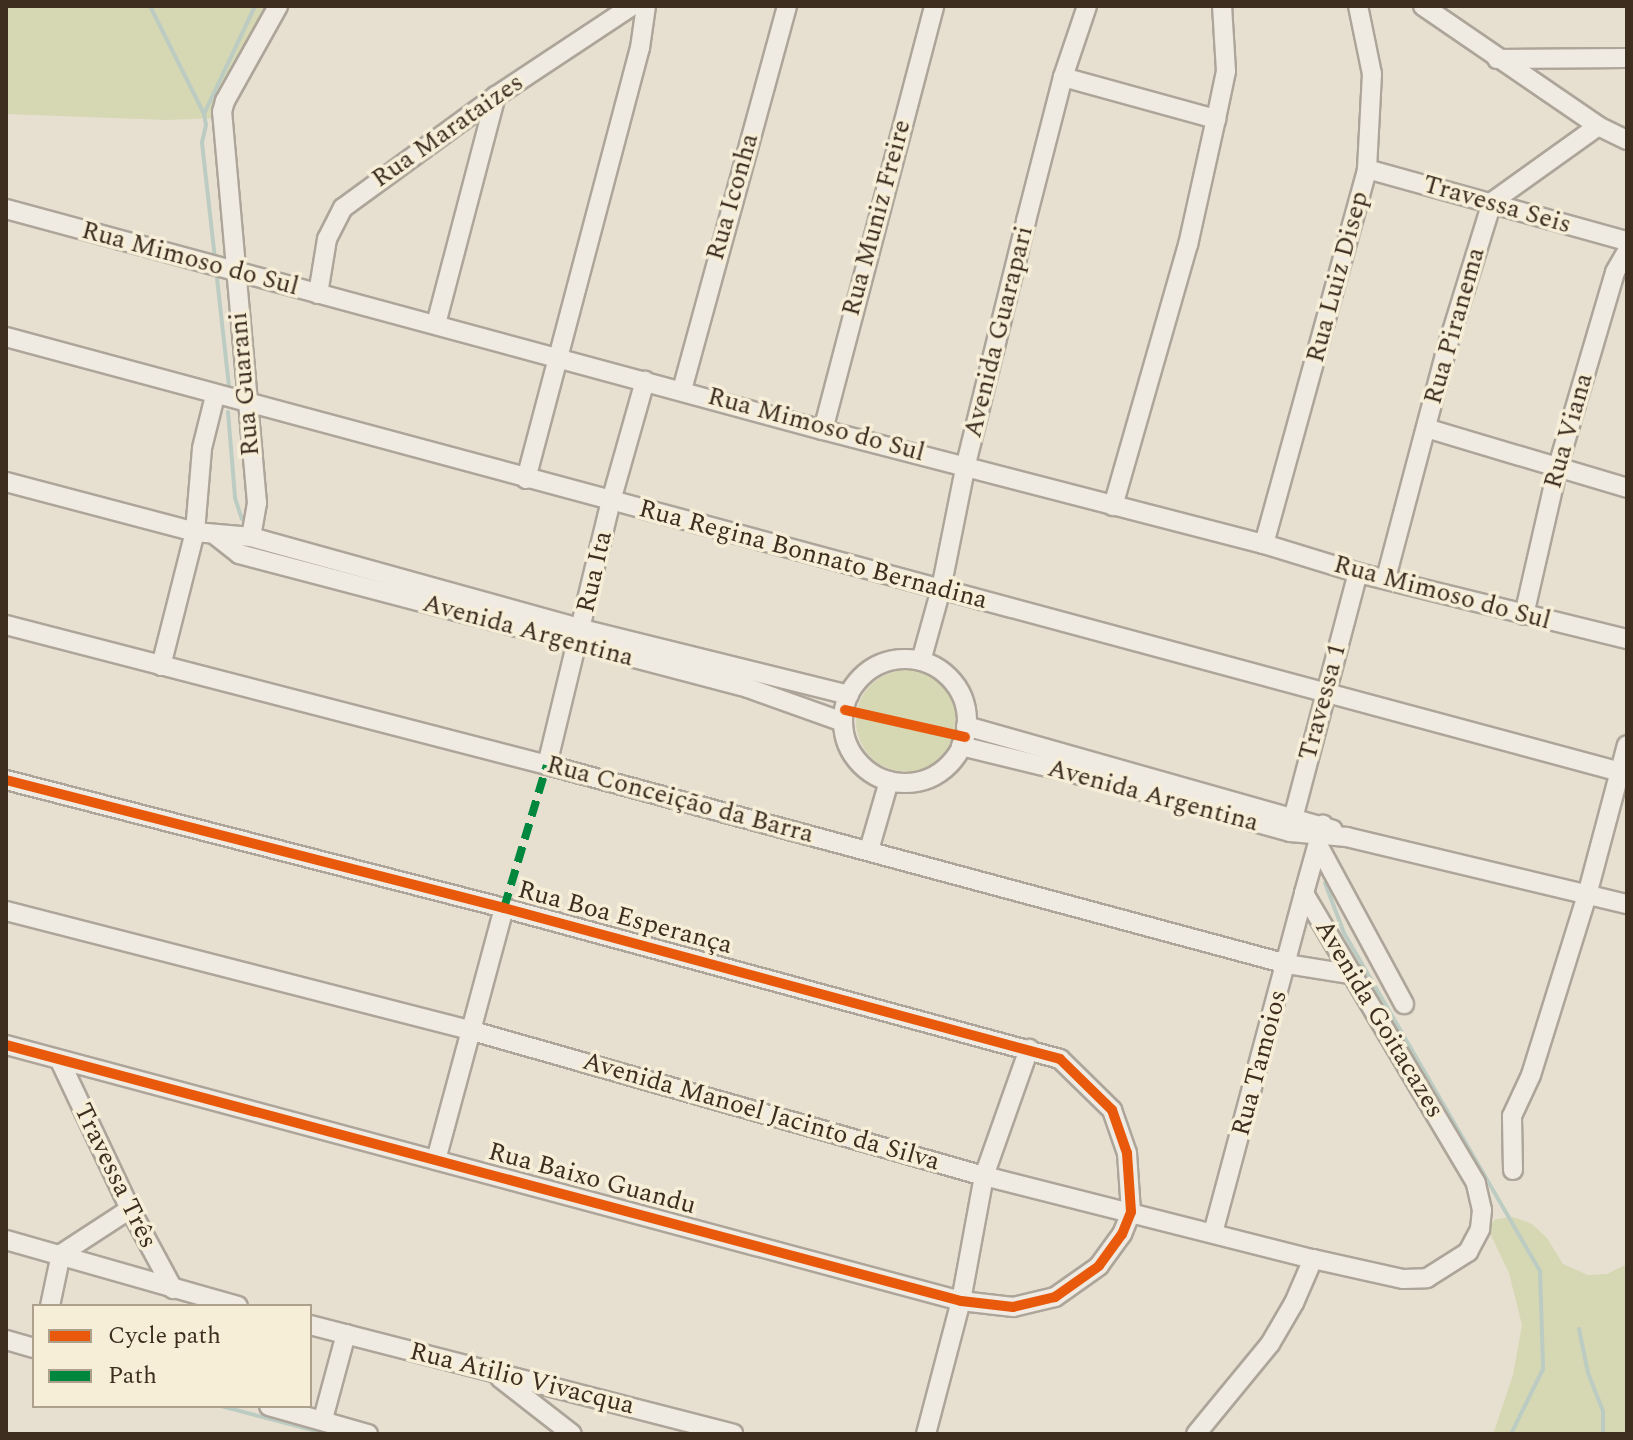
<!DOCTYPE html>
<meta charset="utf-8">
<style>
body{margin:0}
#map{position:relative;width:1633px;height:1440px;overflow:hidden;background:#e7e0d1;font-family:Spectral,serif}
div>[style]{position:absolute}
.green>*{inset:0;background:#d6d7b3}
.round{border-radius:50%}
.stream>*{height:4px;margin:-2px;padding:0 2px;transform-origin:2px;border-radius:2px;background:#bcccc2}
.roads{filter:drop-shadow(2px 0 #ada599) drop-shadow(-2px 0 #ada599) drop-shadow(0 2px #ada599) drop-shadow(0 -2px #ada599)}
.minor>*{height:18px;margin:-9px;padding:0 9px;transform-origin:9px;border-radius:9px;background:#efebe3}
.minor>.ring{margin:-9px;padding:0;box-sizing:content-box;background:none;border:18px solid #efebe3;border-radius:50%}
.quiet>*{height:8px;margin-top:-4px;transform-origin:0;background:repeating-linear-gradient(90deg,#00873e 0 16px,transparent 0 24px)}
.cycleway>*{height:10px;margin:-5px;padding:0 5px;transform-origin:5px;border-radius:5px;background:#e8590c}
span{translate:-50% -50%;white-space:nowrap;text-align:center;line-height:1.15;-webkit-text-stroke:7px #f7eed8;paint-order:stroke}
.street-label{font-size:26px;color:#3d2e20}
.frame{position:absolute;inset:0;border:8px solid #3d2e20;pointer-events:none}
.legend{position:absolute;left:32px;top:1304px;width:280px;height:104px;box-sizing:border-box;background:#f7eed8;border:2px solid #ada18e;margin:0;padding:10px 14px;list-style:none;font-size:24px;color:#3d2e20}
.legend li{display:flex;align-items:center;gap:16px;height:40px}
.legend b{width:40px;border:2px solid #ada18e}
</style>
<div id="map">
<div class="green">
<i style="clip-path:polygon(6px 6px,269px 6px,217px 118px,167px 120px,6px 114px)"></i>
<i class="round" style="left:856px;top:670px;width:102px;height:102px"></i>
<i style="clip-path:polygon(1513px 1217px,1532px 1224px,1547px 1238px,1563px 1264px,1588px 1275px,1607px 1274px,1627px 1264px,1627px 1434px,1493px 1434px,1513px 1375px,1522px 1325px,1509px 1273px,1487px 1227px,1496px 1219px)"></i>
</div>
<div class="stream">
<i style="left:150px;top:6px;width:121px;rotate:63.4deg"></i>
<i style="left:204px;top:114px;width:11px;rotate:80deg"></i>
<i style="left:206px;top:125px;width:18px;rotate:103deg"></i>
<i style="left:202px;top:143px;width:116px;rotate:83.6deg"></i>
<i style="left:204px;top:114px;width:119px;rotate:-64.7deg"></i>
<i style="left:217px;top:278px;width:110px;rotate:83.7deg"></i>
<i style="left:228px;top:412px;width:86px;rotate:85.3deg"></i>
<i style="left:235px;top:498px;width:22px;rotate:72deg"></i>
<i style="left:1325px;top:883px;width:53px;rotate:69.2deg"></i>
<i style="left:1344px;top:933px;width:391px;rotate:59.9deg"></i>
<i style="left:1540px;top:1271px;width:98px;rotate:88.2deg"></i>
<i style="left:1543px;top:1369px;width:72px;rotate:116.2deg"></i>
<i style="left:1579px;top:1329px;width:45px;rotate:78.4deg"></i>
<i style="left:1588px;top:1373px;width:41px;rotate:68.5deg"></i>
<i style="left:1603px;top:1411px;width:23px;rotate:90deg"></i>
<i style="left:221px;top:1406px;width:110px;rotate:14.8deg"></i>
</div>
<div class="roads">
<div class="minor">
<i style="left:1423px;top:6px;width:212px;rotate:34.4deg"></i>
<i style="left:1598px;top:126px;width:32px;rotate:26deg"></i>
<i style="left:1497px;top:59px;width:130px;rotate:-0.4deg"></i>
<i style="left:1063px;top:77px;width:159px;rotate:15.4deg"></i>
<i style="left:1367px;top:169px;width:270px;rotate:15.5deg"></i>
<i style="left:6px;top:209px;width:846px;rotate:15.14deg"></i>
<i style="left:823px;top:430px;width:455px;rotate:14.5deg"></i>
<i style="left:1264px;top:544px;width:98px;rotate:17.1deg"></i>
<i style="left:1358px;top:573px;width:277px;rotate:13.8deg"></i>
<i style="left:318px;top:294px;width:56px;rotate:-80.7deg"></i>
<i style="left:327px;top:239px;width:35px;rotate:-63deg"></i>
<i style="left:343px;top:208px;width:190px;rotate:-36.2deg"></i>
<i style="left:496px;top:96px;width:163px;rotate:-33.5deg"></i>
<i style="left:436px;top:324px;width:236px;rotate:-75.3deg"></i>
<i style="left:6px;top:337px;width:1672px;rotate:15.08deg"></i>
<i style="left:682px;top:390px;width:398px;rotate:-74.7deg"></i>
<i style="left:1426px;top:428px;width:210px;rotate:16.6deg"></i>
<i style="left:823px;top:430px;width:438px;rotate:-75.3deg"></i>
<i style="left:526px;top:479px;width:446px;rotate:-75.2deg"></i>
<i style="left:640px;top:48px;width:42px;rotate:-81.9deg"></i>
<i style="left:6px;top:482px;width:196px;rotate:14.8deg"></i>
<i style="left:195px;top:532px;width:56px;rotate:5.1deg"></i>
<i style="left:251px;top:537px;width:344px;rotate:15.5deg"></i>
<i style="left:582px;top:629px;width:275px;rotate:13.9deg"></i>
<i style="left:1113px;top:506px;width:272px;rotate:-74deg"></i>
<i style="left:1188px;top:245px;width:129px;rotate:-77.5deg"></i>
<i style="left:1216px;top:119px;width:49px;rotate:-78.2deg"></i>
<i style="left:1226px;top:71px;width:65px;rotate:-93.5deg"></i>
<i style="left:215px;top:535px;width:31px;rotate:38deg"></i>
<i style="left:239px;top:554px;width:526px;rotate:14.75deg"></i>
<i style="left:748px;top:688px;width:101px;rotate:19.7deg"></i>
<i style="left:251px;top:537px;width:35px;rotate:-80deg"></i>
<i style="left:257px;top:503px;width:393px;rotate:-95.1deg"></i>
<i style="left:222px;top:112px;width:11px;rotate:-75deg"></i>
<i style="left:225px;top:101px;width:109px;rotate:-60.8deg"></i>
<i style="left:1264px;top:544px;width:389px;rotate:-74.6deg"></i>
<i style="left:1367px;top:169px;width:95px;rotate:-87deg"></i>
<i style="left:1372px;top:74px;width:69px;rotate:-101.6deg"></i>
<i style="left:1386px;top:578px;width:232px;rotate:-75.2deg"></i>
<i style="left:1445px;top:354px;width:159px;rotate:-72.8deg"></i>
<i style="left:1492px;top:202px;width:130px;rotate:-35.6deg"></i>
<i style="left:1524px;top:615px;width:153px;rotate:-77.1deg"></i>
<i style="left:1558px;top:466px;width:202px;rotate:-73.6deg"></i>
<i style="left:1615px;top:272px;width:24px;rotate:-60deg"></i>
<i style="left:6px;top:625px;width:559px;rotate:14.51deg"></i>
<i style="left:547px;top:765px;width:766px;rotate:15.05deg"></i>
<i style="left:1287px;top:964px;width:69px;rotate:9.2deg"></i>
<i class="ring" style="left:843px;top:659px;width:106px;height:106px"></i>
<i style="left:921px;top:661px;width:75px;rotate:-74.5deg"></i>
<i style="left:941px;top:589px;width:127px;rotate:-78.7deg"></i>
<i style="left:966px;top:464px;width:250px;rotate:-76.1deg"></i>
<i style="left:1026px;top:221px;width:149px;rotate:-75.6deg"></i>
<i style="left:1063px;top:77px;width:75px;rotate:-71.3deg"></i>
<i style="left:161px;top:666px;width:138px;rotate:-75.8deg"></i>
<i style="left:195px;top:532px;width:84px;rotate:-85.2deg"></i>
<i style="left:202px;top:448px;width:54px;rotate:-76deg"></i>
<i style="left:966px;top:726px;width:381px;rotate:15.8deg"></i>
<i style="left:961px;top:746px;width:165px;rotate:13.7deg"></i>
<i style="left:1121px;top:785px;width:175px;rotate:15.5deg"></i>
<i style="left:1290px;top:832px;width:57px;rotate:5deg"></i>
<i style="left:1347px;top:837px;width:288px;rotate:13.5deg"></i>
<i style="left:547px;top:765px;width:272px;rotate:-76.4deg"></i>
<i style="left:611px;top:501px;width:125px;rotate:-74.2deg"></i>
<i style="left:6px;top:780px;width:514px;rotate:14.41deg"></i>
<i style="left:504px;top:908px;width:576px;rotate:15.19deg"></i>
<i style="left:1060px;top:1059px;width:73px;rotate:44.4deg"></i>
<i style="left:1112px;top:1110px;width:46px;rotate:70.8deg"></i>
<i style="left:1127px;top:1153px;width:59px;rotate:86.1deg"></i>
<i style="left:1131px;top:1212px;width:24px;rotate:112deg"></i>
<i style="left:1122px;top:1234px;width:39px;rotate:126deg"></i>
<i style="left:1099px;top:1266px;width:54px;rotate:144.8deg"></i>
<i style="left:1055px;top:1297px;width:43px;rotate:166.6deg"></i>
<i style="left:1013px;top:1307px;width:52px;rotate:-173.4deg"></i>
<i style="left:961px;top:1301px;width:989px;rotate:-164.99deg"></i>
<i style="left:1291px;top:826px;width:262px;rotate:-75.2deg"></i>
<i style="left:1318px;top:845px;width:181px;rotate:61.6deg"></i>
<i style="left:869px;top:850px;width:72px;rotate:-73.8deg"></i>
<i style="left:6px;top:911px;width:478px;rotate:14.4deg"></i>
<i style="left:469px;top:1030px;width:535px;rotate:15.83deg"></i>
<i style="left:984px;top:1176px;width:339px;rotate:14.2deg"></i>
<i style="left:1313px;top:1259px;width:92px;rotate:12.5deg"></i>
<i style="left:1403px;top:1279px;width:24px;rotate:-2deg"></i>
<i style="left:1427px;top:1278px;width:49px;rotate:-32.4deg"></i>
<i style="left:1468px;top:1252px;width:26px;rotate:-62deg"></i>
<i style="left:1480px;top:1229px;width:19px;rotate:-84deg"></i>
<i style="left:1482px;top:1210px;width:28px;rotate:-103deg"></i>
<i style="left:1476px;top:1183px;width:337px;rotate:-120.7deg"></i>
<i style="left:1304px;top:893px;width:71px;rotate:-74.4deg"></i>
<i style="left:60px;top:1061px;width:164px;rotate:64.7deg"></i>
<i style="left:130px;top:1209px;width:91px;rotate:61.7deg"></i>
<i style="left:436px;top:1160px;width:261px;rotate:-74.9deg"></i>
<i style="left:1513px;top:1170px;width:54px;rotate:-91.1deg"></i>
<i style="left:1512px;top:1116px;width:45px;rotate:-65.1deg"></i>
<i style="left:1531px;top:1075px;width:189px;rotate:-72.7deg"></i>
<i style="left:1587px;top:895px;width:155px;rotate:-75.1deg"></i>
<i style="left:1213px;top:1233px;width:352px;rotate:-75deg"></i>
<i style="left:6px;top:1240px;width:241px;rotate:15.9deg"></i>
<i style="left:50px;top:1306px;width:53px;rotate:-78.1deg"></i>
<i style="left:61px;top:1254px;width:82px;rotate:-33.1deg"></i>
<i style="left:310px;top:1325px;width:437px;rotate:14.4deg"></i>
<i style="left:6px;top:1340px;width:29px;rotate:16deg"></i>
<i style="left:500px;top:1378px;width:91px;rotate:37.9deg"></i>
<i style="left:269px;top:1406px;width:103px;rotate:15.8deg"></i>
<i style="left:323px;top:1419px;width:88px;rotate:-74.9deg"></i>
<i style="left:926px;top:1434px;width:138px;rotate:-75.3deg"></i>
<i style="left:961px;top:1301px;width:127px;rotate:-79.6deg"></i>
<i style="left:984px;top:1176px;width:135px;rotate:-70.5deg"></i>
<i style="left:1196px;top:1434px;width:117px;rotate:-50.6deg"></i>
<i style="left:1270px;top:1344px;width:48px;rotate:-59.7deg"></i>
<i style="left:1294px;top:1303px;width:48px;rotate:-66.6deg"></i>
</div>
</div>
<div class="quiet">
<i style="left:504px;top:908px;width:149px;rotate:-73.3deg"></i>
</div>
<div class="cycleway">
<i style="left:845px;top:710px;width:123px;rotate:12.7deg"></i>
<i style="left:6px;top:780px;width:514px;rotate:14.41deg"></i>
<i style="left:504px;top:908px;width:576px;rotate:15.19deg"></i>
<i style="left:1060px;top:1059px;width:73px;rotate:44.4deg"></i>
<i style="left:1112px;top:1110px;width:46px;rotate:70.8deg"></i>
<i style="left:1127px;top:1153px;width:59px;rotate:86.1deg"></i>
<i style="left:1131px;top:1212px;width:24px;rotate:112deg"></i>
<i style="left:1122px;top:1234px;width:39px;rotate:126deg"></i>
<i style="left:1099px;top:1266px;width:54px;rotate:144.8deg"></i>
<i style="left:1055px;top:1297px;width:43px;rotate:166.6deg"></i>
<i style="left:1013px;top:1307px;width:52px;rotate:-173.4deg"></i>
<i style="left:961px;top:1301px;width:989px;rotate:-164.99deg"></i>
</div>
<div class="street-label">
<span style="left:448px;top:131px;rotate:-35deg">Rua Marataizes</span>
<span style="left:733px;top:197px;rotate:-74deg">Rua Iconha</span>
<span style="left:1497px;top:205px;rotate:16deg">Travessa Seis</span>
<span style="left:877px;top:218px;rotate:-75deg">Rua Muniz Freire</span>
<span style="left:190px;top:259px;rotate:15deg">Rua Mimoso do Sul</span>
<span style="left:1338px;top:277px;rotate:-75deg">Rua Luiz Disep</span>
<span style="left:1455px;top:326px;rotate:-74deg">Rua Piranema</span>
<span style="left:999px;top:332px;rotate:-76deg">Avenida Guarapari</span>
<span style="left:245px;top:384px;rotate:-95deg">Rua Guarani</span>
<span style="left:816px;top:425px;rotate:15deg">Rua Mimoso do Sul</span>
<span style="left:1569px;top:431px;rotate:-74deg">Rua Viana</span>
<span style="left:813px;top:555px;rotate:15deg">Rua Regina Bonnato Bernadina</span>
<span style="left:595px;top:572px;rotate:-77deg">Rua Ita</span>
<span style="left:1442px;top:593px;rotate:15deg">Rua Mimoso do Sul</span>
<span style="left:528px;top:631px;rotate:15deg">Avenida Argentina</span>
<span style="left:1323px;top:702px;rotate:-75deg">Travessa 1</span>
<span style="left:1153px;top:796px;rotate:15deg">Avenida Argentina</span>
<span style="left:680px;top:800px;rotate:15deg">Rua Conceição da Barra</span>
<span style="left:625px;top:918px;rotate:15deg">Rua Boa Esperança</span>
<span style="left:1379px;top:1019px;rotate:59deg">Avenida Goitacazes</span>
<span style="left:1260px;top:1063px;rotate:-75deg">Rua Tamoios</span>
<span style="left:761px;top:1112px;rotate:16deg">Avenida Manoel Jacinto da Silva</span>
<span style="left:115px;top:1176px;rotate:64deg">Travessa Três</span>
<span style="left:592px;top:1179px;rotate:15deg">Rua Baixo Guandu</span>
<span style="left:522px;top:1379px;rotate:14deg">Rua Atilio Vivacqua</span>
</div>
<div class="frame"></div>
<ul class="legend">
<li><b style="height:10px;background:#e8590c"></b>Cycle path</li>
<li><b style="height:10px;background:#00873e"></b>Path</li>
</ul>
</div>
